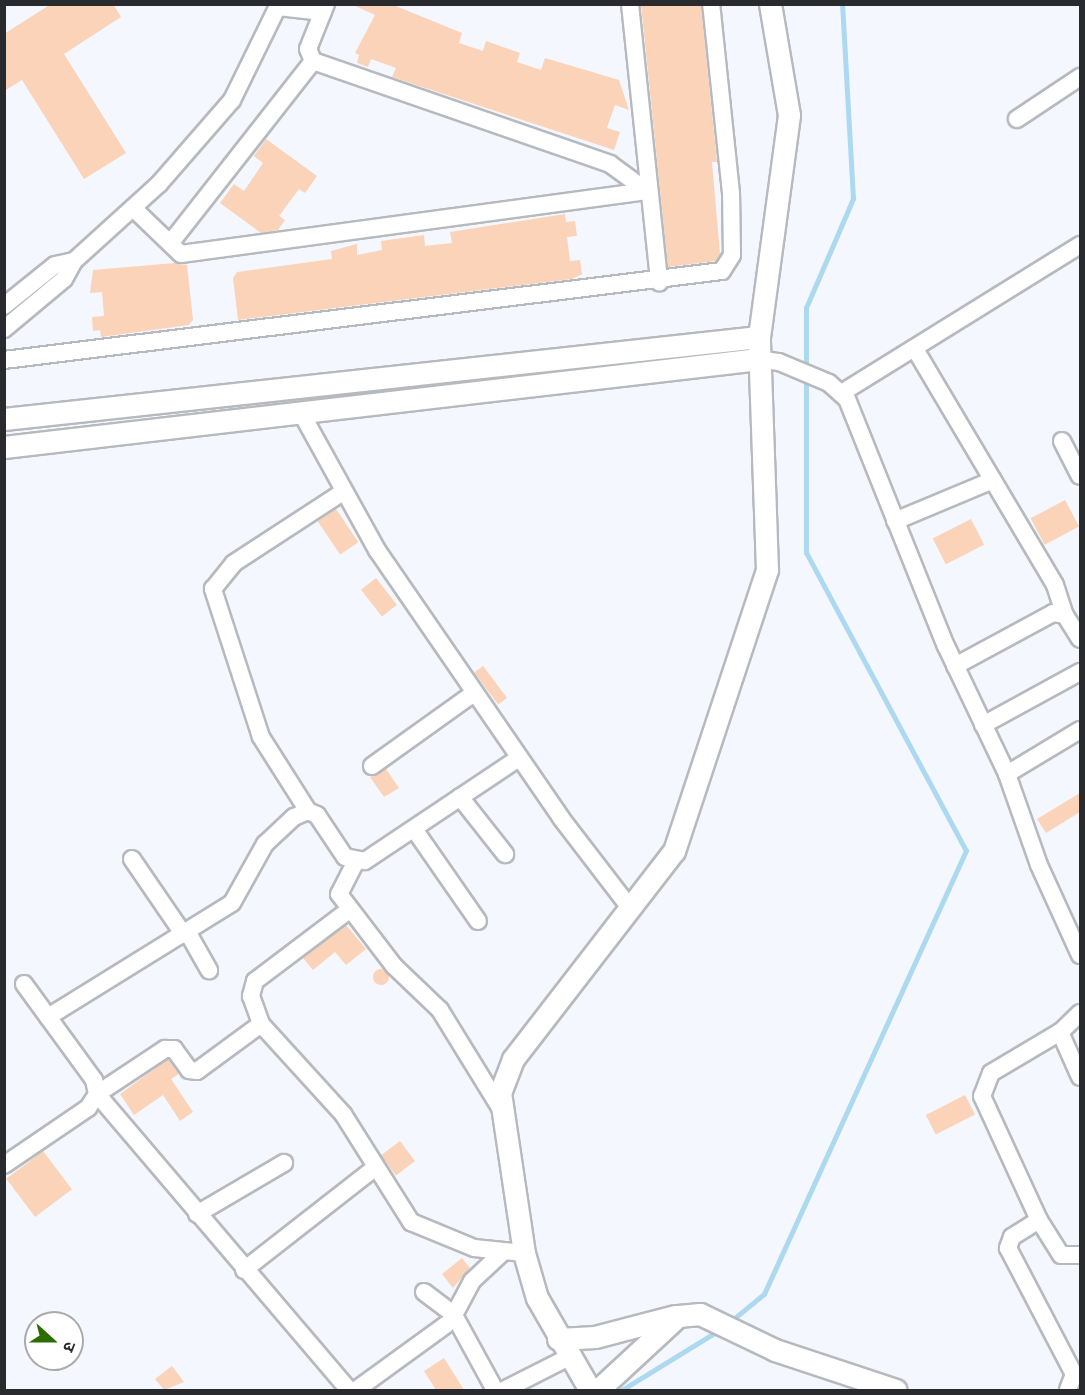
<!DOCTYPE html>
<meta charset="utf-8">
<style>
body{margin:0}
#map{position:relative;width:1085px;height:1395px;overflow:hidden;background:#f4f7fd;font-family:"Public Sans","Noto Sans Devanagari",sans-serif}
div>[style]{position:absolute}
.stream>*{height:4.5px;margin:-2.25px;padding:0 2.25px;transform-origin:2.25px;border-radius:2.25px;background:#add9f0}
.building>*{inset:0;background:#fad3b9;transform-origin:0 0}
.round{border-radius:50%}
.roads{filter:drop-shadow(2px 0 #b6babf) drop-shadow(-2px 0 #b6babf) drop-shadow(0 2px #b6babf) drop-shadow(0 -2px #b6babf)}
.minor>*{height:16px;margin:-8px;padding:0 8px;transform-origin:8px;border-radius:8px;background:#fff}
.tertiary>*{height:21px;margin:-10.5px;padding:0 10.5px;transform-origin:10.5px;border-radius:10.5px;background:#fff}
span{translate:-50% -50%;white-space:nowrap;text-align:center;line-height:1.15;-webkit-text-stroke:5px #fff;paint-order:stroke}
.frame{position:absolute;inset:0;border:6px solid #292a2d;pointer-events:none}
.north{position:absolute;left:24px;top:1311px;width:60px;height:60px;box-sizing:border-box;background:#fff;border:2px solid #a9aaab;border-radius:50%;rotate:111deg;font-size:16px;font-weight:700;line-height:24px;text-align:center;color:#292a2d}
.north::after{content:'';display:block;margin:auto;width:21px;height:27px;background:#2d6d00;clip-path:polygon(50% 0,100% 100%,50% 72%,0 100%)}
</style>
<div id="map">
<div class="stream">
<i style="left:806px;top:370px;width:62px;rotate:-90deg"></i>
<i style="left:806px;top:308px;width:119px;rotate:-66.7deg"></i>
<i style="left:853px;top:199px;width:195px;rotate:-93.2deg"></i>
<i style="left:730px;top:1322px;width:44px;rotate:-39.5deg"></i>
<i style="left:764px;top:1294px;width:487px;rotate:-65.5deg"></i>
<i style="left:966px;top:851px;width:338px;rotate:-118.2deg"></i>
<i style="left:806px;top:553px;width:175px;rotate:-90deg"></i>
<i style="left:622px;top:1390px;width:113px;rotate:-31.6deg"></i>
</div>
<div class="building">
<i style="clip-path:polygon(51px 4px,113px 4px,121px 17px,64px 54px,126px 153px,84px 179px,22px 80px,4px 91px,4px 34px)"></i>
<i style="clip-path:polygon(351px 4px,391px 4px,462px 33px,459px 43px,483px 51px,486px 41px,520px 53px,517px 62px,541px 70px,545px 58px,619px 80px,629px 110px,615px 105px,607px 128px,620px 132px,614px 150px,392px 77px,396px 68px,371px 59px,368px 67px,357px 63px,359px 55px,355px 53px,375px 15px)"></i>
<i style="clip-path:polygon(641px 4px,701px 6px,717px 162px,712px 162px,720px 254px,716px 261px,668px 267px)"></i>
<i style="clip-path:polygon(266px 139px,317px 176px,305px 193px,299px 189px,279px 216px,285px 220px,278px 230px,261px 233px,220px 203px,234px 184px,244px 191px,263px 163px,254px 156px)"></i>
<i style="clip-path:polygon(565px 214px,566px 222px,575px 221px,577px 236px,567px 237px,570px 261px,580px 260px,582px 274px,572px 279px,238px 320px,233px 278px,237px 272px,332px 259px,331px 251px,357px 244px,357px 255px,382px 250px,381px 241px,424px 235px,425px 246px,452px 243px,450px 232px)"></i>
<i style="clip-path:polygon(175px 263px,187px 265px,193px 320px,189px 325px,101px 337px,100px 330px,93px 331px,92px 317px,104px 316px,102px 292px,90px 293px,93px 270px)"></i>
<i style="left:1065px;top:500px;width:30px;height:39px;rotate:62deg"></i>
<i style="left:336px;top:509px;width:40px;height:22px;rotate:56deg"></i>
<i style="left:971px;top:519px;width:29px;height:43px;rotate:63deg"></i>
<i style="left:376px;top:578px;width:34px;height:19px;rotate:52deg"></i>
<i style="left:483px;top:666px;width:40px;height:11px;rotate:53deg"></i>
<i style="clip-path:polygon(386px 769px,399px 788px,384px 797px,370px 777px)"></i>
<i style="clip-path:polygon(1080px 793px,1080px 812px,1046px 833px,1037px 819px)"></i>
<i style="clip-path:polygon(346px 925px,366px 949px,346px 965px,335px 952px,313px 970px,303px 958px)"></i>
<i class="round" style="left:373px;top:969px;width:16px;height:16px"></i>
<i style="clip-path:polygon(168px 1059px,179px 1074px,171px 1079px,193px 1112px,180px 1121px,163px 1095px,134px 1115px,120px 1094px)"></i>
<i style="left:965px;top:1095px;width:22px;height:44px;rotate:63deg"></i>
<i style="left:400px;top:1141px;width:25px;height:24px;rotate:53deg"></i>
<i style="left:43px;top:1151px;width:48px;height:46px;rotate:53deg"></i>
<i style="clip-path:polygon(462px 1258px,470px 1268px,453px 1288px,442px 1274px)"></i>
<i style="clip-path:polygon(444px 1358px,464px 1390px,436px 1390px,424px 1371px)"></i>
<i style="clip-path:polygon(172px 1366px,184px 1382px,164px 1390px,155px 1379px)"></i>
</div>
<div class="roads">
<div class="minor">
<i style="left:326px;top:4px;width:48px;rotate:111.8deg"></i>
<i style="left:308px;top:49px;width:13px;rotate:67deg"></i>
<i style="left:313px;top:61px;width:314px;rotate:19.1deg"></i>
<i style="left:610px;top:164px;width:46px;rotate:36.1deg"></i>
<i style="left:630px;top:4px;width:280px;rotate:84deg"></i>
<i style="left:278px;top:7px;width:45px;rotate:6.3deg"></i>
<i style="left:1017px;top:119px;width:76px;rotate:-33.7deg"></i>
<i style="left:133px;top:208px;width:66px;rotate:43.8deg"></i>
<i style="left:181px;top:254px;width:470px;rotate:-7.7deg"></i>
<i style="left:172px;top:241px;width:229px;rotate:-51.9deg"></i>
<i style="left:4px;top:306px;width:65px;rotate:-38.8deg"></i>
<i style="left:55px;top:265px;width:19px;rotate:-12deg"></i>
<i style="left:4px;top:329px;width:78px;rotate:-39.8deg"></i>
<i style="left:64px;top:279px;width:21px;rotate:-61deg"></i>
<i style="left:74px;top:261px;width:115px;rotate:-42.2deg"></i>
<i style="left:159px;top:184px;width:111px;rotate:-49deg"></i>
<i style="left:232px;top:100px;width:107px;rotate:-63.9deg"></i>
<i style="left:915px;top:349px;width:274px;rotate:59.3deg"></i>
<i style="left:1055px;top:585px;width:32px;rotate:72deg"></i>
<i style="left:759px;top:359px;width:20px;rotate:9deg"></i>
<i style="left:779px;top:362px;width:54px;rotate:22.8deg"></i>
<i style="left:829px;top:383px;width:24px;rotate:42deg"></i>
<i style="left:847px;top:399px;width:266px;rotate:68.2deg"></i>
<i style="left:946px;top:646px;width:142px;rotate:64.5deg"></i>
<i style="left:1007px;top:774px;width:96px;rotate:70.6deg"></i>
<i style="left:1039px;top:865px;width:99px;rotate:65.5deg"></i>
<i style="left:4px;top:360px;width:723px;rotate:-7.07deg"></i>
<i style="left:722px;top:271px;width:19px;rotate:-58deg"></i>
<i style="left:732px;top:255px;width:62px;rotate:-90.9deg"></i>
<i style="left:731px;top:193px;width:190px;rotate:-96deg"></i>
<i style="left:843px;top:392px;width:279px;rotate:-31.8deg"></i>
<i style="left:303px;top:416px;width:153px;rotate:61.1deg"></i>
<i style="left:377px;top:550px;width:325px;rotate:55.5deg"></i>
<i style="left:561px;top:818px;width:113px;rotate:52.5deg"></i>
<i style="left:1062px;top:441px;width:39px;rotate:63deg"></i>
<i style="left:895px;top:521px;width:106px;rotate:-22.7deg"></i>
<i style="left:955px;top:666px;width:111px;rotate:-28.4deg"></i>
<i style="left:1053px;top:613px;width:12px;rotate:9deg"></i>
<i style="left:1065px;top:615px;width:28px;rotate:58deg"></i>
<i style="left:983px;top:725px;width:111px;rotate:-28.7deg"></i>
<i style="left:372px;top:766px;width:125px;rotate:-35.6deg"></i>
<i style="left:1007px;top:774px;width:85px;rotate:-31.1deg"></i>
<i style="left:460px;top:797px;width:73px;rotate:51.7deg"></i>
<i style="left:308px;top:811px;width:88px;rotate:-122.4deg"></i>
<i style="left:261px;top:737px;width:156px;rotate:-108deg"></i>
<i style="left:213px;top:589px;width:33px;rotate:-51deg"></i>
<i style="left:234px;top:563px;width:130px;rotate:-33.1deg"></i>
<i style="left:414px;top:829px;width:112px;rotate:55.2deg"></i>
<i style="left:132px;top:859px;width:92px;rotate:55.6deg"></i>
<i style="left:355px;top:863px;width:35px;rotate:117deg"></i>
<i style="left:339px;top:894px;width:91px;rotate:52.6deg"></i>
<i style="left:394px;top:966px;width:64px;rotate:43.7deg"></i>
<i style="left:440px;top:1010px;width:113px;rotate:58.4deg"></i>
<i style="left:349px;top:910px;width:118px;rotate:142.9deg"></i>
<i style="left:255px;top:981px;width:16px;rotate:105deg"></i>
<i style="left:251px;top:996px;width:30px;rotate:70deg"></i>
<i style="left:261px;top:1024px;width:122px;rotate:47.7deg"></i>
<i style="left:343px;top:1114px;width:128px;rotate:57.8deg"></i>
<i style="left:411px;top:1222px;width:68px;rotate:22.4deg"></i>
<i style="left:474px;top:1248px;width:50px;rotate:5.7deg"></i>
<i style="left:188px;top:933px;width:43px;rotate:60.4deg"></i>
<i style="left:24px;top:984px;width:119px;rotate:53.9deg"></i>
<i style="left:94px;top:1080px;width:14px;rotate:78deg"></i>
<i style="left:97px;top:1094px;width:389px;rotate:49.6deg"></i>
<i style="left:1080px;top:1013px;width:28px;rotate:136deg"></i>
<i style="left:1060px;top:1032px;width:49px;rotate:66deg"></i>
<i style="left:48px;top:1017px;width:216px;rotate:-31.8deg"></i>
<i style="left:232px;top:903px;width:68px;rotate:-60.8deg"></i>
<i style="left:265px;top:844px;width:40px;rotate:-43deg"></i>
<i style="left:294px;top:817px;width:15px;rotate:-23deg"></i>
<i style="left:308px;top:811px;width:10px;rotate:24deg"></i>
<i style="left:317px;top:815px;width:50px;rotate:56.3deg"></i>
<i style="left:345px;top:857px;width:20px;rotate:11deg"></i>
<i style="left:365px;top:861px;width:185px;rotate:-33.8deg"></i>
<i style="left:1060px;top:1032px;width:80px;rotate:149.3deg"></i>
<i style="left:991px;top:1073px;width:25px;rotate:111deg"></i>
<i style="left:982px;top:1096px;width:136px;rotate:65.3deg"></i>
<i style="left:1039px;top:1220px;width:41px;rotate:57.8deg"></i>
<i style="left:1061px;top:1255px;width:19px"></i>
<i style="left:97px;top:1094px;width:82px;rotate:-33.5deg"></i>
<i style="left:165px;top:1049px;width:9px"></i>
<i style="left:174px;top:1049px;width:26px;rotate:54deg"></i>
<i style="left:189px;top:1070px;width:8px;rotate:7deg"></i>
<i style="left:197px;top:1071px;width:79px;rotate:-36.3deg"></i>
<i style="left:4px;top:1165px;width:102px;rotate:-34.2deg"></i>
<i style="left:88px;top:1108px;width:17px;rotate:-57deg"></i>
<i style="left:197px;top:1214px;width:101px;rotate:-30.4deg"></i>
<i style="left:1039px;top:1220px;width:32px;rotate:148deg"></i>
<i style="left:1012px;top:1237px;width:12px;rotate:110deg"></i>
<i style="left:1008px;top:1248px;width:142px;rotate:62.4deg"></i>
<i style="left:1074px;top:1374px;width:17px;rotate:111deg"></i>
<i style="left:244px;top:1270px;width:167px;rotate:-38deg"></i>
<i style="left:424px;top:1292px;width:38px;rotate:37deg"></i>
<i style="left:454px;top:1315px;width:38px;rotate:-62deg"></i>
<i style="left:472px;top:1281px;width:42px;rotate:-43.1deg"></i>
<i style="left:454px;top:1315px;width:85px;rotate:61.3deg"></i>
<i style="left:356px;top:1390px;width:112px;rotate:-36deg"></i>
<i style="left:504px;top:1390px;width:71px;rotate:-26.9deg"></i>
</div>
<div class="tertiary">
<i style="left:4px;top:419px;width:759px;rotate:-6.2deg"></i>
<i style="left:4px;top:447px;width:760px;rotate:-6.65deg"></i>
<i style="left:558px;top:1339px;width:37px;rotate:-3deg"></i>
<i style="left:595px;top:1337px;width:83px;rotate:-14.7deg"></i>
<i style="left:590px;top:1390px;width:106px;rotate:-119.9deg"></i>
<i style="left:537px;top:1298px;width:47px;rotate:-106.1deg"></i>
<i style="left:524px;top:1253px;width:162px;rotate:-98.5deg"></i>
<i style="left:500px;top:1093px;width:36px;rotate:-69deg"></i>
<i style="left:513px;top:1059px;width:263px;rotate:-52.3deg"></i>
<i style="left:674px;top:851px;width:296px;rotate:-71.7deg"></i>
<i style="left:767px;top:570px;width:233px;rotate:-92deg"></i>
<i style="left:759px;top:337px;width:224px;rotate:-82.3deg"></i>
<i style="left:789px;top:115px;width:113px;rotate:-99.7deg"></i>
<i style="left:598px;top:1390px;width:109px;rotate:-42.8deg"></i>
<i style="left:678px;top:1316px;width:22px;rotate:-5deg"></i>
<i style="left:700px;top:1314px;width:83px;rotate:25.6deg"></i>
<i style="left:775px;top:1350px;width:127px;rotate:18.3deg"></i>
</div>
</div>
<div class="frame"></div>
<div class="north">उ</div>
</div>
